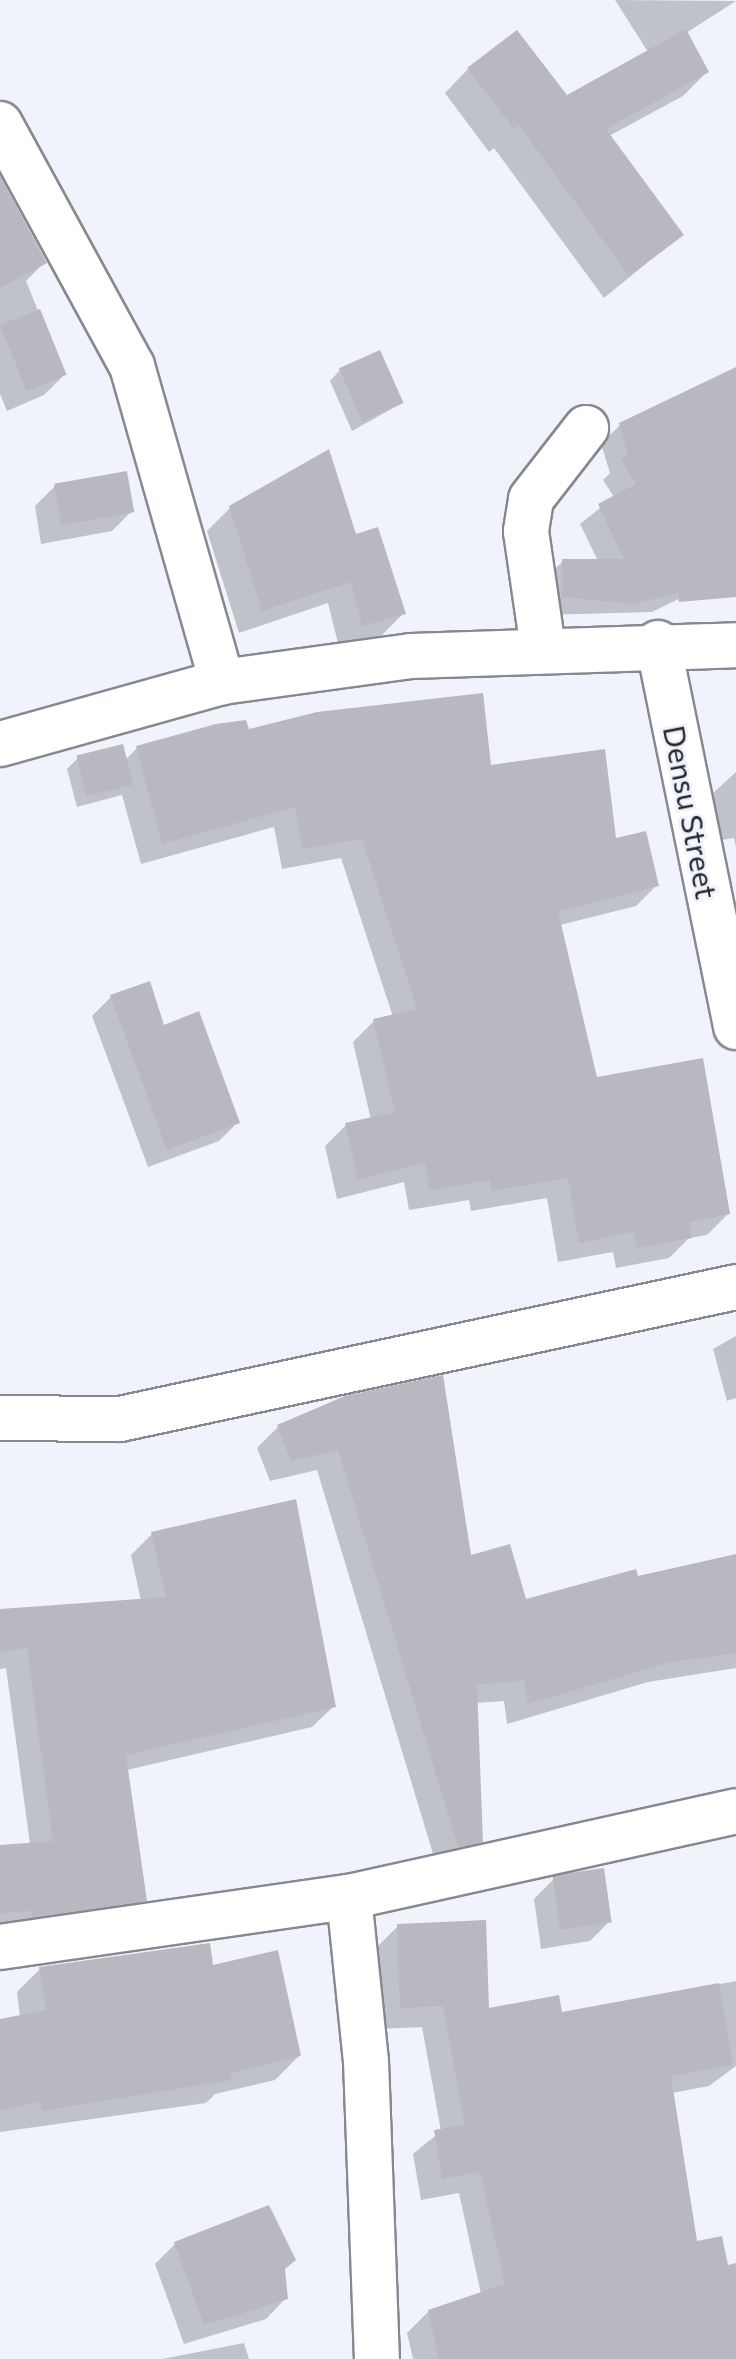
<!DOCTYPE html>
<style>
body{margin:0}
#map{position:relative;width:736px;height:2359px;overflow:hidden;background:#f1f3fc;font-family:Commissioner,sans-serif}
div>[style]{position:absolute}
.shadow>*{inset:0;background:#0003}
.building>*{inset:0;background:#b9b8c0;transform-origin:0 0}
.roads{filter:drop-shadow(2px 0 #878890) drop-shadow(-2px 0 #878890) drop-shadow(0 2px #878890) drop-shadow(0 -2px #878890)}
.minor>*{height:44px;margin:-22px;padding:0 22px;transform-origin:22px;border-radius:22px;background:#fff}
.tertiary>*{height:44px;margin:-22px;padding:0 22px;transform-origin:22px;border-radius:22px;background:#fff}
span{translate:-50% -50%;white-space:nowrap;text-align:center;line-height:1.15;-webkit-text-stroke:6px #f1f3fc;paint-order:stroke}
.street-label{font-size:30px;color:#252629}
</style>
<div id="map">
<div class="shadow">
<i style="clip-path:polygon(615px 0,736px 1px,686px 33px,707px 72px,683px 96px,609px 136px,681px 235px,604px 298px,494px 148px,489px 152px,445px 93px,468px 69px,566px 98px,648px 52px)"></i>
<i style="clip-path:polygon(0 191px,45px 262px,26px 281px,64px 375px,44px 395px,7px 411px,0 394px)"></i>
<i style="clip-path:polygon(340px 370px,402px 403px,352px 431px,330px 381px)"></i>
<i style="clip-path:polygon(736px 370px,736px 571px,652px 612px,543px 615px,544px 580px,563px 561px,598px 561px,580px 524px,614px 497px,603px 480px,610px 473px,601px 444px,620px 425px)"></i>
<i style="clip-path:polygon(55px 486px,132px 511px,112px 531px,41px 544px,35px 506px)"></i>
<i style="clip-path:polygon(230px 508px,354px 537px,404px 613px,381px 636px,339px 647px,328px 603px,239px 633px,207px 531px)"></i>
<i style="clip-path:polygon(248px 732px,489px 768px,615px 840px,657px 885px,636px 906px,560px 925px,596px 1080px,728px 1214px,707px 1235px,689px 1238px,669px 1258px,616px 1268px,613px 1252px,558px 1262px,547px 1198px,471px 1211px,469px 1200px,409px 1210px,404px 1182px,337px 1199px,325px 1146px,346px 1125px,371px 1120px,353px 1042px,374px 1021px,393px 1017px,341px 858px,282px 869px,274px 827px,141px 864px,122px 795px,77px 807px,67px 769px,78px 758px,125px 760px,137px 748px)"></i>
<i style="clip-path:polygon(736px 772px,736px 847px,734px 838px,721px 840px,713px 793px)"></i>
<i style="clip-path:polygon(111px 997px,163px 1027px,237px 1123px,219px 1141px,148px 1167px,92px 1016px)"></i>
<i style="clip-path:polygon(736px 1336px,736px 1398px,727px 1401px,713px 1349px)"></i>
<i style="clip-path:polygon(346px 1398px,470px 1558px,525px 1602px,736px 1556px,736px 1668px,648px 1682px,507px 1724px,504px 1701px,475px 1703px,481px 1841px,459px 1862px,437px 1867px,317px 1470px,270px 1481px,257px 1448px,278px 1427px)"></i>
<i style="clip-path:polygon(152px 1534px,334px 1706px,312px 1727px,127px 1770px,145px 1900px,124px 1921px,0 1932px,0 1847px,30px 1844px,6px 1668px,0 1669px,0 1611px,141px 1601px,131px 1555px)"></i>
<i style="clip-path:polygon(554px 1879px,610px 1921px,590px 1941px,541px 1949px,534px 1899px)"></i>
<i style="clip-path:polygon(398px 1926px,488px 2010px,560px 2014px,736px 1981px,736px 2066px,709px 2086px,672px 2093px,696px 2244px,726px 2267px,736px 2265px,736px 2359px,413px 2359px,407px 2333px,429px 2311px,481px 2294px,459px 2193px,421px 2200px,413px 2154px,441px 2131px,422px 2027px,379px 2029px,376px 1948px)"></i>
<i style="clip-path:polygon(212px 1967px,299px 2056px,275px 2080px,215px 2094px,206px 2103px,0 2132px,0 2021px,20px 2017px,17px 1992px,40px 1969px)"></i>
<i style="clip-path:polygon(268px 2208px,286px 2298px,266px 2319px,184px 2344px,155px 2264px,175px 2244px)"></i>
<i style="clip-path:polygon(244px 2343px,249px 2359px,162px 2359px)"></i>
</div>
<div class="building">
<i style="clip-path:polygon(686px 29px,709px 72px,606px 129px,684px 235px,629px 276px,519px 125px,514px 129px,467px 68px,517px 30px,567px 95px)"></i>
<i style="clip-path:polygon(0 176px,47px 263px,0 288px)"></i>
<i style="left:40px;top:309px;width:71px;height:43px;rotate:68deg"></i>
<i style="left:380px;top:350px;width:58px;height:45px;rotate:66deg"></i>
<i style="clip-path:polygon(736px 367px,736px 597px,679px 602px,678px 593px,633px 604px,562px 597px,562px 559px,624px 559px,598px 504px,636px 484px,621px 459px,628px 455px,619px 423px)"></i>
<i style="clip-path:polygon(329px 449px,356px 534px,378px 527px,406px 614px,362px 626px,351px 582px,262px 611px,229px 506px)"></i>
<i style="left:127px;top:471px;width:42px;height:74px;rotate:80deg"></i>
<i style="clip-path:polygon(483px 693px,491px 765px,605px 749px,616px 838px,646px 831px,659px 886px,558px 911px,597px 1077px,703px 1058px,730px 1214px,689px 1222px,692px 1238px,637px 1248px,634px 1232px,579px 1243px,568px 1178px,491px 1191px,490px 1180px,429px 1190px,425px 1163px,358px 1179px,345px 1123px,395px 1112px,373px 1019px,417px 1009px,362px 839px,303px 849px,295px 807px,162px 844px,136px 746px,216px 724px,246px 720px,249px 729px,317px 712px)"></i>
<i style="left:123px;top:744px;width:42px;height:48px;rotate:76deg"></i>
<i style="clip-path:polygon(150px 981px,164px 1025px,199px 1011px,240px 1123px,167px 1150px,110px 995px)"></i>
<i style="clip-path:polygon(443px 1375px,471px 1555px,510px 1544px,526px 1599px,636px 1569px,638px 1576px,736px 1554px,736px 1653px,671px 1662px,528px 1704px,524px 1680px,477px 1685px,483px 1842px,458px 1847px,338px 1450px,291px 1461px,277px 1425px,345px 1396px)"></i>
<i style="clip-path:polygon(296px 1499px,336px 1707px,126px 1755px,147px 1901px,32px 1917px,31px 1911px,0 1913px,0 1845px,53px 1841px,27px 1648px,0 1652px,0 1609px,166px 1597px,151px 1532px)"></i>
<i style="left:604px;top:1868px;width:55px;height:52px;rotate:82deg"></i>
<i style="clip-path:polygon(486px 1920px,489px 2008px,559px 1995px,562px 2012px,719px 1983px,733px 2065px,671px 2076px,697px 2241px,722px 2236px,728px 2265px,736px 2263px,736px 2359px,439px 2359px,428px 2310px,505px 2284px,480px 2172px,442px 2179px,434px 2130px,465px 2125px,443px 2006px,400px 2008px,397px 1924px)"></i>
<i style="clip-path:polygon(210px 1943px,213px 1965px,278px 1950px,301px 2056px,230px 2073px,232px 2080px,42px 2111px,40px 2102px,0 2110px,0 2019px,46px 2010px,39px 1967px)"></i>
<i style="clip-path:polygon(269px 2205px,296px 2260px,285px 2269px,288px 2299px,204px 2325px,174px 2242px)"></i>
</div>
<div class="roads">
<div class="minor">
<i style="left:0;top:124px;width:276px;rotate:61.4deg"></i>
<i style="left:132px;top:366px;width:329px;rotate:74.1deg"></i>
<i style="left:658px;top:643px;width:392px;rotate:78.5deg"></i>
<i style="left:543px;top:648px;width:118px;rotate:-98.3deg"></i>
<i style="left:526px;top:531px;width:32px;rotate:-81deg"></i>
<i style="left:531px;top:499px;width:90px;rotate:-52.2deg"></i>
<i style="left:0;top:1418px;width:120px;rotate:0.5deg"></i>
<i style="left:120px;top:1419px;width:630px;rotate:-12.09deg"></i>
<i style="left:349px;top:1897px;width:165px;rotate:84.1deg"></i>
<i style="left:366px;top:2061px;width:298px;rotate:87.9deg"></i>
<i style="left:0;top:1947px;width:353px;rotate:-8.2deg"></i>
<i style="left:349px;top:1897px;width:396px;rotate:-12.5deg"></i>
</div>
<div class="tertiary">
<i style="left:0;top:744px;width:230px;rotate:-15.6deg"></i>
<i style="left:222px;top:682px;width:191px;rotate:-7.8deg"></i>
<i style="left:411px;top:656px;width:325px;rotate:-1.9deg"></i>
</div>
</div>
<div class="street-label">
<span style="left:691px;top:812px;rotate:79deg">Densu Street</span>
</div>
</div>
